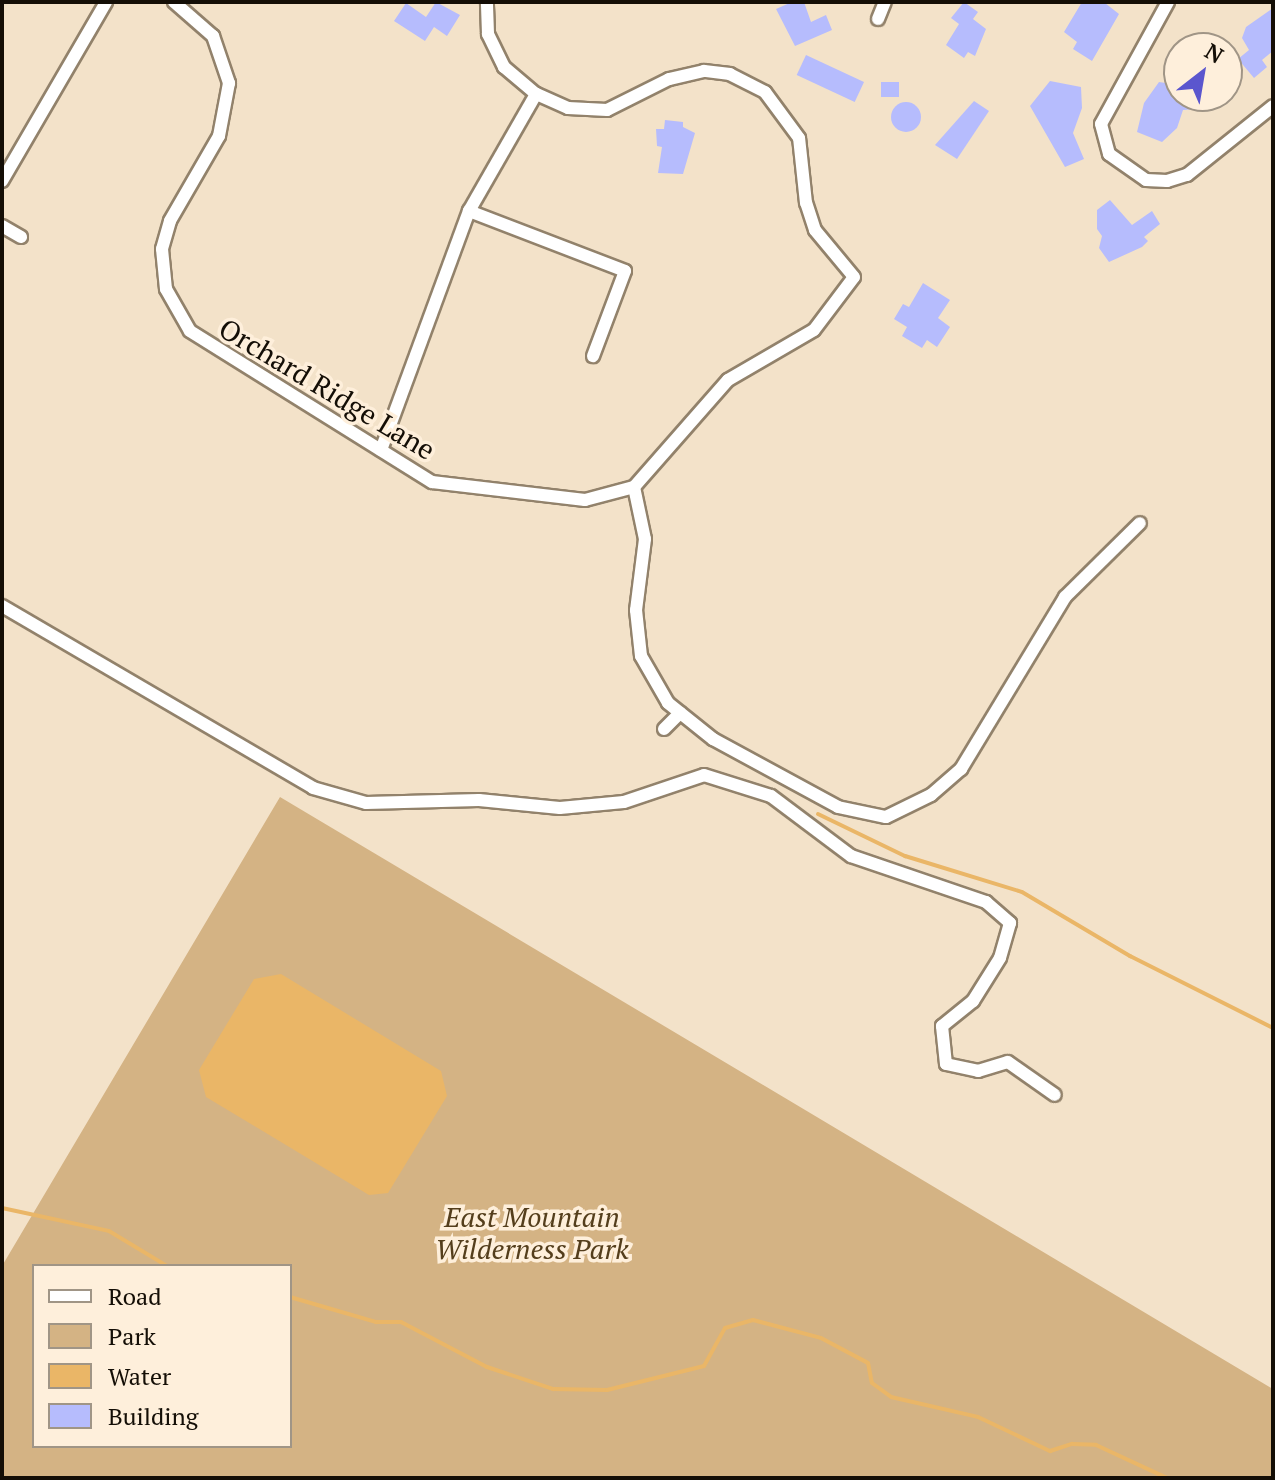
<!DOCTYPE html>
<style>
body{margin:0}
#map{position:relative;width:1275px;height:1480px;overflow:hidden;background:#f3e2c9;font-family:"PT Serif",serif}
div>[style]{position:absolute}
.green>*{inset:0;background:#d4b384}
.water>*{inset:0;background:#eab667}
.stream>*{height:4px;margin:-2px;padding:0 2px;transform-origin:2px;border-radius:2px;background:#eab667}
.building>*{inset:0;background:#b6bcfd;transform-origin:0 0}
.round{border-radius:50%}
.roads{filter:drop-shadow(2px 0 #92826b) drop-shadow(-2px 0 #92826b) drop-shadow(0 2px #92826b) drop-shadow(0 -2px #92826b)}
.street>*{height:12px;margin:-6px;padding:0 6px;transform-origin:6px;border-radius:6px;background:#fff}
span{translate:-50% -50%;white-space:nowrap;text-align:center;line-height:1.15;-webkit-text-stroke:7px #feefdb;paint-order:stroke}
.street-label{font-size:28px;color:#140e06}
.park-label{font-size:28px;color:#543e1c;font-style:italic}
.frame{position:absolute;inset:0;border:4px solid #140e06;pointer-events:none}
.legend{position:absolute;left:32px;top:1264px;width:260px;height:184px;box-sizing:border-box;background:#feefdb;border:2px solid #a09586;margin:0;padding:10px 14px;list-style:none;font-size:24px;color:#140e06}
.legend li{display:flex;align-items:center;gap:16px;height:40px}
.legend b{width:40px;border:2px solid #a09586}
.north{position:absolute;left:1163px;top:32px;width:80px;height:80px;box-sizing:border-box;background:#feefdb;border:2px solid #a09586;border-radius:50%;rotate:31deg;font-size:22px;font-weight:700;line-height:32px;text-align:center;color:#140e06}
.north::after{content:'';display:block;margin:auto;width:28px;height:36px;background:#5b56ce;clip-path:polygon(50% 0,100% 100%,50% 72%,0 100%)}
</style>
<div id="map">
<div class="green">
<i style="clip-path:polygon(evenodd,280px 797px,1273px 1389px,1273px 1478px,2px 1478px,2px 1266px,280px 797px,34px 1266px,290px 1266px,290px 1446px,34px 1446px,34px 1266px)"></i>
</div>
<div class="water">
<i style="clip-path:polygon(281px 974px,441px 1071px,447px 1096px,388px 1193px,369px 1195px,206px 1097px,199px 1070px,254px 979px)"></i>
</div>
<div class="stream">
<i style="left:818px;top:814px;width:97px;rotate:25.8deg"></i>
<i style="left:905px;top:856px;width:122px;rotate:17.1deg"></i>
<i style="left:1022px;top:892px;width:126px;rotate:30.7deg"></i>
<i style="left:1130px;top:956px;width:160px;rotate:26.7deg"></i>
<i style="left:2px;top:1208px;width:109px;rotate:12.1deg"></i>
<i style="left:109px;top:1231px;width:68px;rotate:31.1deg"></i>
<i style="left:290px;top:1297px;width:90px;rotate:16.2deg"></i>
<i style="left:376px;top:1322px;width:25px"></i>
<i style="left:401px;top:1322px;width:97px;rotate:27.6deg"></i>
<i style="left:487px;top:1367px;width:70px;rotate:18.4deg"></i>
<i style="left:553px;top:1389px;width:54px;rotate:1.1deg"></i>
<i style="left:607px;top:1390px;width:100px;rotate:-13.9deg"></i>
<i style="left:704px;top:1366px;width:43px;rotate:-61.1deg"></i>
<i style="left:725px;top:1328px;width:29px;rotate:-16deg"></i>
<i style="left:753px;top:1320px;width:70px;rotate:14.8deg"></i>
<i style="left:821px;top:1338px;width:53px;rotate:28deg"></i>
<i style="left:868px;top:1363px;width:20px;rotate:79deg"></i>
<i style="left:872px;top:1383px;width:24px;rotate:36deg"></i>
<i style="left:891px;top:1397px;width:89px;rotate:12.9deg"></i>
<i style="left:978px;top:1417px;width:80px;rotate:25.3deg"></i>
<i style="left:1050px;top:1451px;width:23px;rotate:-18deg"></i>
<i style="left:1072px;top:1444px;width:24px;rotate:2deg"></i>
<i style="left:1096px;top:1445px;width:78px;rotate:24.9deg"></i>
</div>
<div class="building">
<i style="clip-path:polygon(436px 2px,460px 15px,447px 36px,434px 27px,425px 41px,394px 21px,406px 3px,426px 17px)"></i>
<i style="clip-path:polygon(792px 2px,804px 2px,811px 22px,826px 15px,832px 30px,795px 46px,776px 9px)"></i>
<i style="clip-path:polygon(964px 2px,978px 12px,973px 19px,986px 29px,975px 56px,968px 52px,964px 58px,946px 45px,959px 24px,951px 18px)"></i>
<i style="clip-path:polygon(1082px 2px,1105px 3px,1119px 14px,1092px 61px,1073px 49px,1077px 42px,1064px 32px)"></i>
<i style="clip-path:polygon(1273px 8px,1273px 51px,1262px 60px,1267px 67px,1254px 78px,1238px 59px,1249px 50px,1242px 38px,1246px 27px)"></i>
<i style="left:806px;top:55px;width:64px;height:22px;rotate:25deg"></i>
<i style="clip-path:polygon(1050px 81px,1081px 87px,1082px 108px,1073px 133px,1084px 159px,1065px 167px,1030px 106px)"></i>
<i style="left:881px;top:82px;width:18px;height:15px"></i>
<i style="clip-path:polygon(1159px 82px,1179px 85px,1179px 96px,1209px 96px,1208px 108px,1183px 110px,1177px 128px,1162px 142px,1137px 132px,1144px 103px)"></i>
<i style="clip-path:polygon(974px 101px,989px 111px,957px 159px,935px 145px)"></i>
<i class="round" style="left:891px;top:102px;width:30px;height:30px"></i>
<i style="clip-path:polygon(665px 120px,683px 122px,683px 127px,695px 133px,683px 174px,658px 173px,662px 147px,657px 146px,656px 129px,664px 129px)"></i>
<i style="clip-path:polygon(1110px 200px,1132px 225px,1152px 211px,1160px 224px,1144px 237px,1148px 241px,1142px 247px,1109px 262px,1099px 248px,1102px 236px,1097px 229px,1097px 210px)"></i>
<i style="clip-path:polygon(923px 283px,950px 300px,938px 318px,950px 327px,937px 347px,927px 340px,922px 348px,902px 336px,907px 327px,894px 319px,903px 304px,909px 307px)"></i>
</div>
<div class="roads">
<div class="street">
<i style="left:174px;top:2px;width:52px;rotate:41.1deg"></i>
<i style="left:213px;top:36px;width:50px;rotate:71.2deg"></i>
<i style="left:229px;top:83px;width:54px;rotate:100.7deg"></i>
<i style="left:219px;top:136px;width:98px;rotate:120deg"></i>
<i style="left:170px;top:221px;width:29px;rotate:106deg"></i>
<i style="left:162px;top:249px;width:40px;rotate:84.3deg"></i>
<i style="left:166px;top:289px;width:48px;rotate:60.3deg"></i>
<i style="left:190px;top:331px;width:285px;rotate:32deg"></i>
<i style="left:432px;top:482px;width:154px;rotate:6.7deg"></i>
<i style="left:585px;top:500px;width:51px;rotate:-14.9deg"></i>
<i style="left:634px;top:487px;width:142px;rotate:-48.7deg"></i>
<i style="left:728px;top:380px;width:99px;rotate:-30.2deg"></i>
<i style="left:814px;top:330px;width:66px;rotate:-53deg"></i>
<i style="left:854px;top:277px;width:61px;rotate:-129.7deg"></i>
<i style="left:815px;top:230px;width:28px;rotate:-108deg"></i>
<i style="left:806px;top:203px;width:65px;rotate:-96.1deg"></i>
<i style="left:799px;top:138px;width:57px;rotate:-126.5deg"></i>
<i style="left:765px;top:92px;width:39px;rotate:-153deg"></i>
<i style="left:730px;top:74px;width:26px;rotate:-173deg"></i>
<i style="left:704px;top:71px;width:36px;rotate:167deg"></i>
<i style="left:669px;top:79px;width:69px;rotate:153.4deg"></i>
<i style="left:607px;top:110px;width:39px;rotate:-177deg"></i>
<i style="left:568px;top:108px;width:35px;rotate:-156deg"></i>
<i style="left:536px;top:94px;width:42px;rotate:-139.8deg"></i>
<i style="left:504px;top:67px;width:37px;rotate:-116deg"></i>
<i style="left:488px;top:34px;width:32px;rotate:-92deg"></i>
<i style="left:1168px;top:2px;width:139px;rotate:118.8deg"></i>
<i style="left:1101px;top:124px;width:31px;rotate:75deg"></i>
<i style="left:1109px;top:154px;width:45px;rotate:35.1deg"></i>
<i style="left:1146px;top:180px;width:21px;rotate:3deg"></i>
<i style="left:1167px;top:181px;width:21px;rotate:-17deg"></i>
<i style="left:1187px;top:175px;width:110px;rotate:-38.7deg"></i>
<i style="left:878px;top:19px;width:18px;rotate:-68deg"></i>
<i style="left:2px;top:181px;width:207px;rotate:-59.8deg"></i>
<i style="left:469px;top:211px;width:167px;rotate:21deg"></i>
<i style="left:625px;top:271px;width:91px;rotate:110.6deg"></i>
<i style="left:2px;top:226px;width:22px;rotate:30deg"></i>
<i style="left:381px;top:450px;width:255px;rotate:-69.8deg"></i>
<i style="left:469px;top:211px;width:135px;rotate:-60.2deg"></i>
<i style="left:634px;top:487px;width:53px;rotate:78.1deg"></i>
<i style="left:645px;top:539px;width:72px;rotate:97.2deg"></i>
<i style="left:636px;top:610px;width:46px;rotate:83.8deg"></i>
<i style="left:641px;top:656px;width:54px;rotate:60.1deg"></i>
<i style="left:668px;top:703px;width:58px;rotate:38.7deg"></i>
<i style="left:713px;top:739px;width:142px;rotate:28.5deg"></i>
<i style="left:838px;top:807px;width:49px;rotate:11.8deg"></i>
<i style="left:886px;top:817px;width:50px;rotate:-26.1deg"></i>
<i style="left:931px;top:795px;width:40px;rotate:-41deg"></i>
<i style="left:961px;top:769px;width:201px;rotate:-58.8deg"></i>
<i style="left:1065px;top:597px;width:105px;rotate:-44.6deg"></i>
<i style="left:2px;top:606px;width:360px;rotate:30.3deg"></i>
<i style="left:313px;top:788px;width:55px;rotate:15.8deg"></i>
<i style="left:366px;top:803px;width:113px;rotate:-1.5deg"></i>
<i style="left:479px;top:800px;width:81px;rotate:5.6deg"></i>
<i style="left:560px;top:808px;width:64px;rotate:-5.4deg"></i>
<i style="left:624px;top:802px;width:84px;rotate:-18.6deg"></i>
<i style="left:704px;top:775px;width:70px;rotate:17.4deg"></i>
<i style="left:771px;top:796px;width:100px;rotate:36.9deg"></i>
<i style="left:851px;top:856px;width:143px;rotate:18.8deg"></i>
<i style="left:986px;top:902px;width:32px;rotate:41deg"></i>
<i style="left:1010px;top:923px;width:36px;rotate:106deg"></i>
<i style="left:1000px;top:958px;width:51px;rotate:122.1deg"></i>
<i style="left:973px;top:1001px;width:40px;rotate:141deg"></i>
<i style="left:942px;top:1026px;width:38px;rotate:84deg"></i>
<i style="left:946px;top:1064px;width:33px;rotate:12deg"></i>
<i style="left:978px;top:1071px;width:31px;rotate:-17deg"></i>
<i style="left:1008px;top:1062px;width:57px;rotate:35.1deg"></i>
<i style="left:664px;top:729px;width:23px;rotate:-45deg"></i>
</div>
</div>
<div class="street-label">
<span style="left:327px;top:389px;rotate:31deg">Orchard Ridge Lane</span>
</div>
<div class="park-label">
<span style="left:532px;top:1233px">East Mountain<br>Wilderness Park</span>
</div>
<div class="frame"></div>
<ul class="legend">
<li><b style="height:10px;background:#fff"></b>Road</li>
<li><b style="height:22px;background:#d4b384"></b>Park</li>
<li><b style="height:22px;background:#eab667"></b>Water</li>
<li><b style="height:22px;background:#b6bcfd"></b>Building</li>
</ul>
<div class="north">N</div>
</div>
